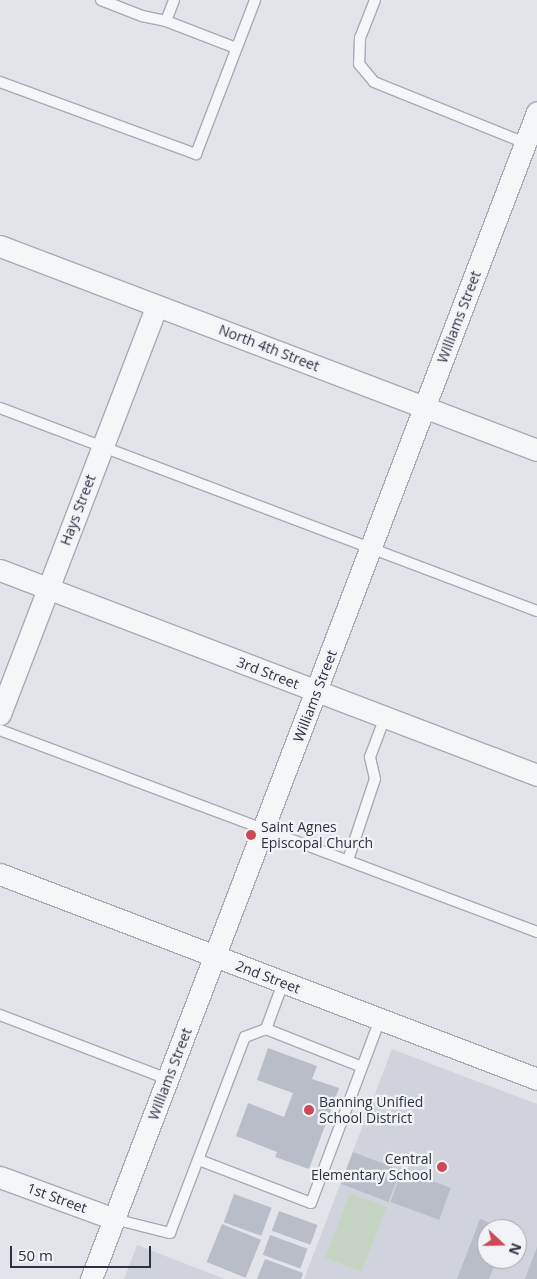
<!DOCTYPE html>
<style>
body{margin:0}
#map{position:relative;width:537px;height:1279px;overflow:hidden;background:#e2e4ea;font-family:"Open Sans",sans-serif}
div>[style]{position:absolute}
.built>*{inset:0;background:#d0d3dc}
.green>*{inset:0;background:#c6d4c3;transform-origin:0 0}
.building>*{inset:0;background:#b9bdc7;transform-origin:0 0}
.roads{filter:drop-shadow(1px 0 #a7abb4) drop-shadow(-1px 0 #a7abb4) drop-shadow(0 1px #a7abb4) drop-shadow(0 -1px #a7abb4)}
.lane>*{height:10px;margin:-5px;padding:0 5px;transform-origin:5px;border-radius:5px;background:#f4f6f8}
.street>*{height:21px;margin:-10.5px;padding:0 10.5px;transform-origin:10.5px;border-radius:10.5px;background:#f4f6f8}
.dots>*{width:14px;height:14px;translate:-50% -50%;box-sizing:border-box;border:2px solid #f1f3f7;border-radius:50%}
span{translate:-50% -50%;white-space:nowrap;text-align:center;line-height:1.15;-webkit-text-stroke:4.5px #f1f3f7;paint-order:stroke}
.street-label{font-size:14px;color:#2a3142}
.poi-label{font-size:14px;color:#2a3142}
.left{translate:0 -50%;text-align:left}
.right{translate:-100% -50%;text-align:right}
.north{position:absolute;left:477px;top:1219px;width:50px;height:50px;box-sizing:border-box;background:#f1f3f7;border:1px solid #a1a5af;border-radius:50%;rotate:111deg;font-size:14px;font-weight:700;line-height:20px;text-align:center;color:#2a3142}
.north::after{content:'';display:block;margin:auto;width:18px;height:22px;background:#cc4955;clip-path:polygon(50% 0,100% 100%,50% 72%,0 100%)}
.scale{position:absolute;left:10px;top:1246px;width:141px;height:22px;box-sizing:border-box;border:2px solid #2a3142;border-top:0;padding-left:6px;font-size:15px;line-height:18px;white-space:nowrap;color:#2a3142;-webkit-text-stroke:4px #f1f3f7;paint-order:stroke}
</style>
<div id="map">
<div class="built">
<i style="clip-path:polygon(evenodd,392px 1049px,537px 1104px,537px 1279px,304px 1279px,392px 1049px,487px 1229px,517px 1229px,517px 1259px,487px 1259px,487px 1229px)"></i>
<i style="clip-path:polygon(137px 1245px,225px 1279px,124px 1279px)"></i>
</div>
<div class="green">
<i style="left:350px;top:1193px;width:39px;height:69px;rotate:21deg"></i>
</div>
<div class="building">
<i style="clip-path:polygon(268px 1048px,317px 1066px,312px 1079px,339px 1088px,309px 1169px,275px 1157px,277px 1152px,236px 1136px,248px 1103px,284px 1117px,293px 1093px,257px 1080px)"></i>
<i style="left:353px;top:1152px;width:51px;height:34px;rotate:21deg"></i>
<i style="left:402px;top:1170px;width:52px;height:34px;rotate:20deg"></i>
<i style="left:234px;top:1194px;width:40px;height:30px;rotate:20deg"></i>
<i style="left:279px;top:1211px;width:41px;height:21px;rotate:20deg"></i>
<i style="clip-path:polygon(480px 1219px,506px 1229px,487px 1229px,487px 1259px,497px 1259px,489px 1279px,457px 1279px)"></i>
<i style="left:222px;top:1224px;width:42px;height:41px;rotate:22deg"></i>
<i style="left:270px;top:1235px;width:40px;height:21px;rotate:20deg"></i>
<i style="clip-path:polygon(537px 1247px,537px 1279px,525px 1279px)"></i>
<i style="clip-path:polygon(265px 1259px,303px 1273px,301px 1279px,257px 1279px)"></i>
</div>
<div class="roads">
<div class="lane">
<i style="left:101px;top:0;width:44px;rotate:21.3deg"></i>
<i style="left:142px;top:16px;width:25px;rotate:12deg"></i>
<i style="left:166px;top:21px;width:75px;rotate:21.1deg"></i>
<i style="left:375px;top:0;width:41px;rotate:111.5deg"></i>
<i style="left:360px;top:38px;width:26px;rotate:92deg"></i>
<i style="left:359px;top:64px;width:23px;rotate:50deg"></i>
<i style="left:374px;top:82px;width:163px;rotate:22deg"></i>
<i style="left:166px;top:21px;width:22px;rotate:-69deg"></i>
<i style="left:0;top:82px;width:209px;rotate:20.2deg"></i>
<i style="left:196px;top:154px;width:165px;rotate:-69deg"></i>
<i style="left:0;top:408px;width:574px;rotate:20.71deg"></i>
<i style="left:0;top:730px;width:574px;rotate:20.61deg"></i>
<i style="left:348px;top:860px;width:85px;rotate:-71.6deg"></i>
<i style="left:375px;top:779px;width:23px;rotate:-103deg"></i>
<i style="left:370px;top:757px;width:43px;rotate:-69.4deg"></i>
<i style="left:0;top:1015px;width:180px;rotate:20.9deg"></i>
<i style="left:266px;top:1029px;width:49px;rotate:-69.7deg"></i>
<i style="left:199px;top:1160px;width:120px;rotate:21deg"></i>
<i style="left:311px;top:1203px;width:197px;rotate:-69.4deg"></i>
<i style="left:114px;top:1219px;width:58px;rotate:14deg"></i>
<i style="left:170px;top:1233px;width:210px;rotate:-69.1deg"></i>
<i style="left:245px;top:1037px;width:22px;rotate:-21deg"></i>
<i style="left:266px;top:1029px;width:103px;rotate:21.6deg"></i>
</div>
<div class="street">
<i style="left:0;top:246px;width:574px;rotate:20.8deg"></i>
<i style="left:0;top:570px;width:575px;rotate:20.89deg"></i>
<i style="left:0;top:714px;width:437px;rotate:-69deg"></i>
<i style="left:0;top:874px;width:575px;rotate:20.89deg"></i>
<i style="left:0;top:1177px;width:121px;rotate:20.2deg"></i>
<i style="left:91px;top:1279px;width:1249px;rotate:-69.08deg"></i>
</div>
</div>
<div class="dots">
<i style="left:251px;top:835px;background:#cc4955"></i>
<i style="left:309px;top:1110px;background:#cc4955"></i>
<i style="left:442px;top:1167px;background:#cc4955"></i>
</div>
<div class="street-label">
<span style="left:459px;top:317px;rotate:-69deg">Williams Street</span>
<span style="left:269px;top:348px;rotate:21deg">North 4th Street</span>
<span style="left:78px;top:510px;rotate:-69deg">Hays Street</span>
<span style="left:268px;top:673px;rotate:21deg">3rd Street</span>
<span style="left:315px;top:696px;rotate:-69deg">Williams Street</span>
<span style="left:268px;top:977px;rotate:21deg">2nd Street</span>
<span style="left:170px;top:1074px;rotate:-69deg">Williams Street</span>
<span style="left:57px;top:1198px;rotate:20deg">1st Street</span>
</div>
<div class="poi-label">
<span class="left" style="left:261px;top:835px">Saint Agnes<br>Episcopal Church</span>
<span class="left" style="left:319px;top:1110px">Banning Unified<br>School District</span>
<span class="right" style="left:432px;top:1167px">Central<br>Elementary School</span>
</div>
<div class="north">N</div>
<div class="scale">50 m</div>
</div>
